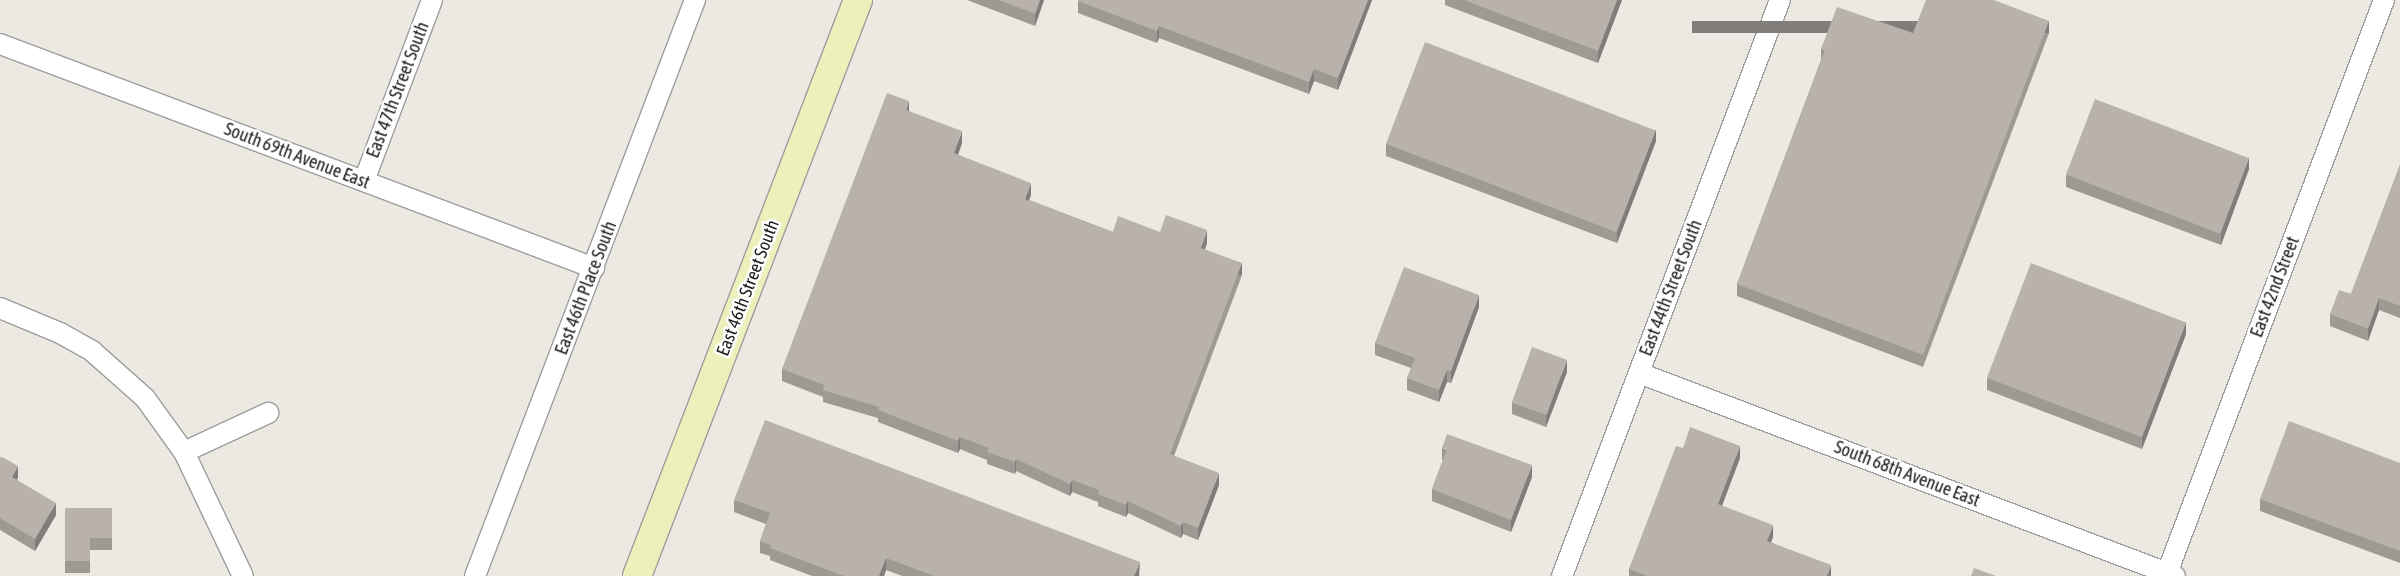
<!DOCTYPE html>
<style>
body{margin:0}
#map{position:relative;width:2400px;height:576px;overflow:hidden;background:#ece9e2;font-family:"Asap Condensed",sans-serif}
div>[style]{position:absolute}
.roads{filter:drop-shadow(1px 0 #9d9d9d) drop-shadow(-1px 0 #9d9d9d) drop-shadow(0 1px #9d9d9d) drop-shadow(0 -1px #9d9d9d)}
.street>*{height:20px;margin:-10px;padding:0 10px;transform-origin:10px;border-radius:10px;background:#fff}
.secondary>*{height:28px;margin:-14px;padding:0 14px;transform-origin:14px;border-radius:14px;background:#ecf1bb}
.wall>*{inset:0;background:#9f9994}
.shaded-wall>*{inset:0;background:#827d78;transform-origin:0 0}
.building>*{inset:0;background:#b9b2ac;transform-origin:0 0}
span{translate:-50% -50%;white-space:nowrap;text-align:center;line-height:1.15;-webkit-text-stroke:5px #fff;paint-order:stroke}
.street-label{font-size:18px;color:#1c1c1c}
</style>
<div id="map">
<div class="roads">
<div class="street">
<i style="left:0;top:44px;width:635px;rotate:20.66deg"></i>
<i style="left:364px;top:181px;width:193px;rotate:-69.4deg"></i>
<i style="left:0;top:308px;width:65px;rotate:22.6deg"></i>
<i style="left:60px;top:333px;width:37px;rotate:29deg"></i>
<i style="left:92px;top:351px;width:71px;rotate:41.6deg"></i>
<i style="left:145px;top:398px;width:67px;rotate:54.2deg"></i>
<i style="left:184px;top:452px;width:137px;rotate:64.6deg"></i>
<i style="left:1639px;top:373px;width:573px;rotate:20.74deg"></i>
<i style="left:184px;top:452px;width:93px;rotate:-24.9deg"></i>
<i style="left:2167px;top:573px;width:613px;rotate:-69.26deg"></i>
<i style="left:475px;top:576px;width:617px;rotate:-69.1deg"></i>
<i style="left:1562px;top:576px;width:616px;rotate:-69.27deg"></i>
</div>
<div class="secondary">
<i style="left:637px;top:576px;width:617px;rotate:-69.01deg"></i>
</div>
</div>
<div class="wall">
<i style="clip-path:polygon(967px 0,1044px 0,1035px 26px)"></i>
<i style="clip-path:polygon(1078px 0,1372px 0,1338px 90px,1314px 81px,1309px 94px,1159px 38px,1157px 43px,1078px 13px)"></i>
<i style="clip-path:polygon(1445px 0,1622px 0,1598px 63px,1445px 5px)"></i>
<i style="clip-path:polygon(1913px 33px,2049px 33px,1923px 367px,1737px 296px,1737px 284px,1821px 60px,1821px 49px)"></i>
<i style="clip-path:polygon(909px 111px,962px 143px,958px 155px,1031px 195px,1029px 200px,1113px 232px,1160px 232px,1207px 243px,1205px 249px,1242px 275px,1174px 456px,1219px 485px,1198px 540px,1183px 534px,1181px 538px,1128px 513px,1126px 517px,1098px 506px,1098px 502px,1072px 492px,1070px 496px,1016px 471px,1015px 474px,987px 464px,987px 460px,960px 449px,958px 453px,878px 422px,878px 418px,823px 402px,823px 397px,782px 381px,782px 369px)"></i>
<i style="clip-path:polygon(1656px 141px,1617px 243px,1386px 156px,1386px 144px)"></i>
<i style="clip-path:polygon(2400px 165px,2400px 318px,2379px 310px,2368px 341px,2330px 326px,2330px 314px,2351px 294px)"></i>
<i style="clip-path:polygon(2249px 169px,2221px 245px,2066px 187px,2066px 175px)"></i>
<i style="clip-path:polygon(1479px 307px,1451px 383px,1447px 382px,1439px 402px,1407px 390px,1407px 378px,1411px 368px,1375px 355px,1375px 343px)"></i>
<i style="clip-path:polygon(2186px 334px,2142px 449px,1987px 390px,1987px 378px)"></i>
<i style="clip-path:polygon(1567px 372px,1546px 427px,1512px 414px,1512px 402px)"></i>
<i style="clip-path:polygon(1442px 448px,1532px 477px,1511px 532px,1432px 501px,1432px 489px,1443px 460px,1442px 460px)"></i>
<i style="clip-path:polygon(1683px 448px,1740px 458px,1722px 506px,1773px 537px,1771px 542px,1831px 576px,1629px 576px,1629px 569px)"></i>
<i style="clip-path:polygon(0 457px,18px 477px,17px 480px,56px 515px,35px 551px,0 530px)"></i>
<i style="clip-path:polygon(2400px 463px,2400px 563px,2260px 511px,2260px 499px)"></i>
<i style="clip-path:polygon(734px 500px,1140px 575px,1139px 576px,902px 576px,886px 570px,884px 576px,812px 576px,770px 560px,770px 556px,760px 553px,760px 541px,766px 524px,734px 512px)"></i>
<i style="clip-path:polygon(65px 508px,112px 508px,112px 550px,90px 550px,90px 573px,65px 573px)"></i>
</div>
<div class="shaded-wall">
<i style="clip-path:polygon(1040px 0,1044px 0,1035px 26px,1035px 14px)"></i>
<i style="clip-path:polygon(1368px 0,1372px 0,1338px 90px,1338px 78px)"></i>
<i style="clip-path:polygon(1617px 0,1622px 0,1598px 63px,1598px 51px)"></i>
<i style="left:2049px;top:21px;width:12px;height:357px;rotate:90deg"></i>
<i style="clip-path:polygon(1159px 26px,1159px 38px,1157px 43px,1157px 31px)"></i>
<i style="clip-path:polygon(1314px 69px,1314px 81px,1309px 94px,1309px 82px)"></i>
<i style="clip-path:polygon(909px 101px,909px 113px,906px 110px)"></i>
<i style="clip-path:polygon(1656px 129px,1656px 141px,1617px 243px,1617px 231px)"></i>
<i style="clip-path:polygon(962px 131px,962px 143px,954px 166px,954px 153px)"></i>
<i style="clip-path:polygon(2249px 157px,2249px 169px,2221px 245px,2221px 233px)"></i>
<i style="clip-path:polygon(1031px 183px,1031px 195px,1025px 211px,1025px 199px)"></i>
<i style="clip-path:polygon(1207px 230px,1207px 243px,1201px 260px,1201px 248px)"></i>
<i style="left:1242px;top:263px;width:12px;height:204px;rotate:90deg"></i>
<i style="clip-path:polygon(1479px 295px,1479px 307px,1451px 383px,1451px 371px)"></i>
<i style="clip-path:polygon(2379px 298px,2379px 310px,2368px 341px,2368px 329px)"></i>
<i style="clip-path:polygon(2186px 322px,2186px 334px,2142px 449px,2142px 437px)"></i>
<i style="clip-path:polygon(1567px 360px,1567px 372px,1546px 427px,1546px 415px)"></i>
<i style="clip-path:polygon(1447px 370px,1447px 382px,1439px 402px,1439px 390px)"></i>
<i style="clip-path:polygon(960px 437px,960px 449px,958px 453px,958px 441px)"></i>
<i style="clip-path:polygon(1740px 446px,1740px 458px,1718px 516px,1718px 504px)"></i>
<i style="clip-path:polygon(1016px 459px,1016px 471px,1015px 474px,1015px 462px)"></i>
<i style="clip-path:polygon(1532px 465px,1532px 477px,1511px 532px,1511px 520px)"></i>
<i style="clip-path:polygon(18px 466px,18px 477px,12px 489px,12px 477px)"></i>
<i style="clip-path:polygon(1219px 473px,1219px 485px,1198px 540px,1198px 528px)"></i>
<i style="clip-path:polygon(1072px 480px,1072px 492px,1070px 496px,1070px 484px)"></i>
<i style="clip-path:polygon(1128px 501px,1128px 513px,1126px 517px,1126px 505px)"></i>
<i style="clip-path:polygon(56px 503px,56px 515px,35px 551px,35px 539px)"></i>
<i style="clip-path:polygon(1183px 522px,1183px 534px,1181px 538px,1181px 526px)"></i>
<i style="clip-path:polygon(1773px 525px,1773px 537px,1767px 553px,1767px 541px)"></i>
<i style="clip-path:polygon(886px 558px,886px 570px,884px 576px,879px 576px)"></i>
<i style="clip-path:polygon(1140px 562px,1139px 576px,1134px 576px)"></i>
<i style="clip-path:polygon(1831px 565px,1831px 576px,1827px 576px)"></i>
</div>
<div class="building">
<i style="clip-path:polygon(999px 0,1040px 0,1035px 14px)"></i>
<i style="clip-path:polygon(1078px 0,1368px 0,1338px 78px,1314px 69px,1309px 82px,1159px 26px,1157px 31px,1078px 1px)"></i>
<i style="clip-path:polygon(1464px 0,1617px 0,1598px 51px)"></i>
<i style="clip-path:polygon(1926px 0,1994px 0,2049px 21px,1923px 355px,1737px 284px,1825px 50px,1821px 49px,1837px 7px,1913px 33px)"></i>
<i style="left:1425px;top:42px;width:247px;height:109px;rotate:21deg"></i>
<i style="clip-path:polygon(887px 93px,909px 101px,906px 110px,962px 131px,954px 153px,1031px 183px,1025px 199px,1113px 232px,1118px 216px,1160px 232px,1166px 215px,1207px 230px,1201px 248px,1242px 263px,1170px 454px,1219px 473px,1198px 528px,1183px 522px,1181px 526px,1128px 501px,1126px 505px,1098px 494px,1099px 490px,1072px 480px,1070px 484px,1016px 459px,1015px 462px,987px 452px,989px 448px,960px 437px,958px 441px,878px 410px,879px 407px,823px 390px,824px 385px,782px 369px)"></i>
<i style="left:2095px;top:99px;width:165px;height:81px;rotate:21deg"></i>
<i style="clip-path:polygon(2400px 165px,2400px 306px,2379px 298px,2368px 329px,2330px 314px,2339px 290px,2351px 294px)"></i>
<i style="left:2031px;top:263px;width:166px;height:123px;rotate:21deg"></i>
<i style="clip-path:polygon(1404px 267px,1479px 295px,1451px 371px,1447px 370px,1439px 390px,1407px 378px,1415px 358px,1375px 343px)"></i>
<i style="left:1532px;top:347px;width:37px;height:59px;rotate:20deg"></i>
<i style="clip-path:polygon(765px 420px,1140px 562px,1134px 576px,934px 576px,886px 558px,879px 576px,844px 576px,770px 548px,771px 545px,760px 541px,770px 513px,734px 500px)"></i>
<i style="clip-path:polygon(2289px 421px,2400px 463px,2400px 551px,2260px 499px)"></i>
<i style="clip-path:polygon(1690px 427px,1740px 446px,1718px 504px,1773px 525px,1767px 541px,1831px 565px,1827px 576px,1648px 576px,1629px 569px,1676px 446px,1683px 448px)"></i>
<i style="clip-path:polygon(1447px 434px,1532px 465px,1511px 520px,1432px 489px,1447px 449px,1442px 448px)"></i>
<i style="clip-path:polygon(0 457px,4px 458px,18px 466px,12px 477px,56px 503px,35px 539px,0 518px)"></i>
<i style="clip-path:polygon(65px 508px,112px 508px,112px 538px,90px 538px,90px 561px,65px 561px)"></i>
<i style="clip-path:polygon(1974px 568px,1996px 576px,1971px 576px)"></i>
</div>
<div class="street-label">
<span style="left:398px;top:90px;rotate:-69deg">East 47th Street South</span>
<span style="left:297px;top:156px;rotate:21deg">South 69th Avenue East</span>
<span style="left:2275px;top:287px;rotate:-69deg">East 42nd Street</span>
<span style="left:586px;top:288px;rotate:-69deg">East 46th Place South</span>
<span style="left:748px;top:288px;rotate:-69deg">East 46th Street South</span>
<span style="left:1671px;top:288px;rotate:-69deg">East 44th Street South</span>
<span style="left:1907px;top:474px;rotate:21deg">South 68th Avenue East</span>
</div>
</div>
